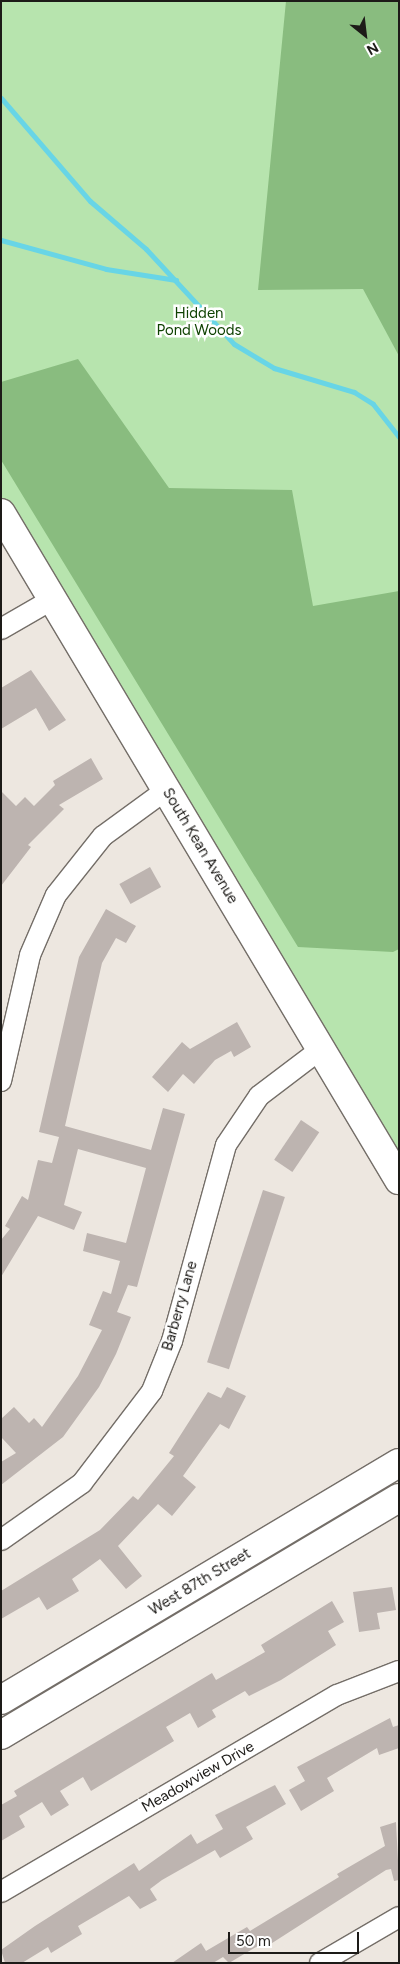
<!DOCTYPE html>
<style>
body{margin:0}
#map{position:relative;width:400px;height:1964px;overflow:hidden;background:#ede7e0;font-family:Figtree,sans-serif}
div>[style]{position:absolute}
.green>*{inset:0;background:#b7e4ae}
.forest>*{inset:0;background:#89bc7f}
.stream>*{height:5px;margin:-2.5px;padding:0 2.5px;transform-origin:2.5px;border-radius:2.5px;background:#68d5e6}
.building>*{inset:0;background:#bdb4b0;transform-origin:0 0}
.roads{filter:drop-shadow(1px 0 #746e68) drop-shadow(-1px 0 #746e68) drop-shadow(0 1px #746e68) drop-shadow(0 -1px #746e68)}
.street>*{height:20px;margin:-10px;padding:0 10px;transform-origin:10px;border-radius:10px;background:#fff}
.secondary>*{height:28px;margin:-14px;padding:0 14px;transform-origin:14px;border-radius:14px;background:#fff}
span{translate:-50% -50%;white-space:nowrap;text-align:center;line-height:1.15;-webkit-text-stroke:5px #fff;paint-order:stroke}
.park-label{font-size:15px;color:#0f4202}
.street-label{font-size:15px;color:#1d1b18}
.frame{position:absolute;inset:0;border:2px solid #1d1b18;pointer-events:none}
.north{position:absolute;left:340px;top:10px;width:50px;height:50px;-webkit-text-stroke:4px #fff;paint-order:stroke;rotate:151deg;font-size:14px;font-weight:700;line-height:20px;text-align:center;color:#1d1b18}
.north::after{content:'';display:block;margin:auto;width:18px;height:22px;background:#1d1b18;clip-path:polygon(50% 0,100% 100%,50% 72%,0 100%)}
.scale{position:absolute;left:228px;top:1932px;width:131px;height:22px;box-sizing:border-box;border:2px solid #1d1b18;border-top:0;padding-left:6px;font-size:15px;line-height:18px;white-space:nowrap;color:#1d1b18;-webkit-text-stroke:4px #fff;paint-order:stroke}
</style>
<div id="map">
<div class="green">
<i style="clip-path:polygon(1px 1px,399px 1px,399px 1177px,1px 509px)"></i>
</div>
<div class="forest">
<i style="clip-path:polygon(286px 1px,399px 1px,399px 356px,363px 289px,258px 290px)"></i>
<i style="clip-path:polygon(78px 359px,169px 488px,292px 490px,313px 606px,399px 591px,399px 949px,393px 952px,298px 947px,1px 460px,1px 382px)"></i>
</div>
<div class="stream">
<i style="left:1px;top:98px;width:136px;rotate:49.2deg"></i>
<i style="left:90px;top:201px;width:74px;rotate:40.6deg"></i>
<i style="left:146px;top:249px;width:129px;rotate:47.2deg"></i>
<i style="left:234px;top:344px;width:47px;rotate:31deg"></i>
<i style="left:274px;top:368px;width:84px;rotate:16.7deg"></i>
<i style="left:354px;top:392px;width:22px;rotate:32deg"></i>
<i style="left:373px;top:404px;width:42px;rotate:51.8deg"></i>
<i style="left:1px;top:240px;width:109px;rotate:15.4deg"></i>
<i style="left:106px;top:269px;width:71px;rotate:8.9deg"></i>
</div>
<div class="building">
<i style="clip-path:polygon(31px 670px,66px 720px,49px 731px,36px 708px,1px 729px,1px 688px)"></i>
<i style="clip-path:polygon(91px 758px,103px 779px,59px 805px,64px 809px,28px 845px,31px 847px,1px 886px,1px 791px,16px 806px,25px 797px,34px 806px,55px 785px,53px 781px)"></i>
<i style="left:150px;top:867px;width:23px;height:35px;rotate:61deg"></i>
<i style="clip-path:polygon(106px 909px,136px 926px,126px 943px,116px 938px,102px 963px,65px 1126px,151px 1150px,163px 1108px,185px 1114px,137px 1287px,128px 1285px,117px 1312px,131px 1317px,116px 1354px,99px 1387px,63px 1437px,1px 1485px,1px 1462px,16px 1453px,1px 1437px,1px 1419px,14px 1407px,29px 1423px,34px 1418px,42px 1427px,78px 1376px,102px 1330px,89px 1325px,103px 1291px,111px 1294px,120px 1261px,83px 1251px,87px 1233px,126px 1243px,146px 1168px,78px 1149px,64px 1205px,82px 1212px,74px 1230px,38px 1216px,1px 1277px,1px 1240px,10px 1229px,5px 1226px,22px 1196px,28px 1200px,38px 1160px,52px 1163px,59px 1137px,39px 1132px,79px 957px)"></i>
<i style="clip-path:polygon(237px 1022px,251px 1047px,234px 1057px,231px 1051px,215px 1060px,194px 1084px,183px 1074px,168px 1092px,152px 1077px,182px 1042px,190px 1049px)"></i>
<i style="left:301px;top:1120px;width:22px;height:48px;rotate:34deg"></i>
<i style="left:263px;top:1190px;width:23px;height:181px;rotate:18deg"></i>
<i style="clip-path:polygon(227px 1387px,246px 1396px,229px 1429px,220px 1424px,183px 1476px,196px 1487px,172px 1516px,158px 1504px,118px 1546px,142px 1576px,126px 1589px,100px 1559px,72px 1579px,79px 1591px,47px 1610px,39px 1597px,1px 1619px,1px 1591px,100px 1530px,133px 1496px,138px 1500px,174px 1456px,169px 1453px,208px 1392px,221px 1398px)"></i>
<i style="clip-path:polygon(392px 1587px,396px 1610px,377px 1613px,380px 1629px,359px 1632px,353px 1592px)"></i>
<i style="clip-path:polygon(332px 1601px,344px 1622px,328px 1631px,336px 1645px,281px 1680px,249px 1696px,245px 1691px,212px 1710px,216px 1717px,198px 1728px,190px 1713px,166px 1727px,174px 1741px,91px 1791px,83px 1777px,60px 1791px,69px 1805px,51px 1816px,42px 1802px,19px 1816px,25px 1827px,1px 1841px,1px 1805px,17px 1796px,14px 1791px,212px 1673px,216px 1680px,265px 1652px,261px 1645px)"></i>
<i style="clip-path:polygon(390px 1718px,393px 1727px,399px 1725px,399px 1748px,379px 1755px,377px 1748px,327px 1778px,334px 1791px,301px 1811px,289px 1790px,305px 1781px,297px 1767px)"></i>
<i style="clip-path:polygon(275px 1785px,286px 1804px,246px 1827px,253px 1839px,220px 1858px,215px 1850px,162px 1880px,150px 1889px,157px 1900px,140px 1909px,129px 1896px,78px 1926px,82px 1934px,51px 1953px,48px 1947px,22px 1963px,5px 1963px,1px 1950px,35px 1926px,134px 1863px,139px 1871px,191px 1834px,197px 1844px,223px 1829px,215px 1815px)"></i>
<i style="clip-path:polygon(396px 1822px,399px 1880px,394px 1881px,391px 1869px,386px 1870px,269px 1945px,266px 1941px,229px 1963px,223px 1957px,213px 1963px,172px 1963px,201px 1943px,206px 1951px,247px 1927px,250px 1931px,339px 1877px,337px 1874px,385px 1846px,380px 1827px)"></i>
</div>
<div class="roads">
<div class="street">
<i style="left:1px;top:629px;width:60px;rotate:-30deg"></i>
<i style="left:1px;top:1081px;width:129px;rotate:-77deg"></i>
<i style="left:30px;top:955px;width:65px;rotate:-66.6deg"></i>
<i style="left:56px;top:895px;width:75px;rotate:-51.5deg"></i>
<i style="left:103px;top:836px;width:78px;rotate:-36.1deg"></i>
<i style="left:1px;top:1540px;width:99px;rotate:-35.1deg"></i>
<i style="left:82px;top:1483px;width:116px;rotate:-52.7deg"></i>
<i style="left:152px;top:1391px;width:54px;rotate:-68.2deg"></i>
<i style="left:172px;top:1341px;width:203px;rotate:-74.6deg"></i>
<i style="left:226px;top:1145px;width:59px;rotate:-56deg"></i>
<i style="left:259px;top:1096px;width:78px;rotate:-37.2deg"></i>
<i style="left:1px;top:1892px;width:389px;rotate:-30.4deg"></i>
<i style="left:337px;top:1695px;width:66px;rotate:-21.2deg"></i>
<i style="left:320px;top:1963px;width:91px;rotate:-30.2deg"></i>
</div>
<div class="secondary">
<i style="left:1px;top:513px;width:777px;rotate:59.18deg"></i>
<i style="left:1px;top:1700px;width:463px;rotate:-30.8deg"></i>
<i style="left:1px;top:1735px;width:463px;rotate:-30.8deg"></i>
</div>
</div>
<div class="park-label">
<span style="left:199px;top:322px">Hidden<br>Pond Woods</span>
</div>
<div class="street-label">
<span style="left:200px;top:846px;rotate:59deg">South Kean Avenue</span>
<span style="left:180px;top:1306px;rotate:-74deg">Barberry Lane</span>
<span style="left:200px;top:1582px;rotate:-31deg">West 87th Street</span>
<span style="left:198px;top:1777px;rotate:-30deg">Meadowview Drive</span>
</div>
<div class="frame"></div>
<div class="north">N</div>
<div class="scale">50 m</div>
</div>
